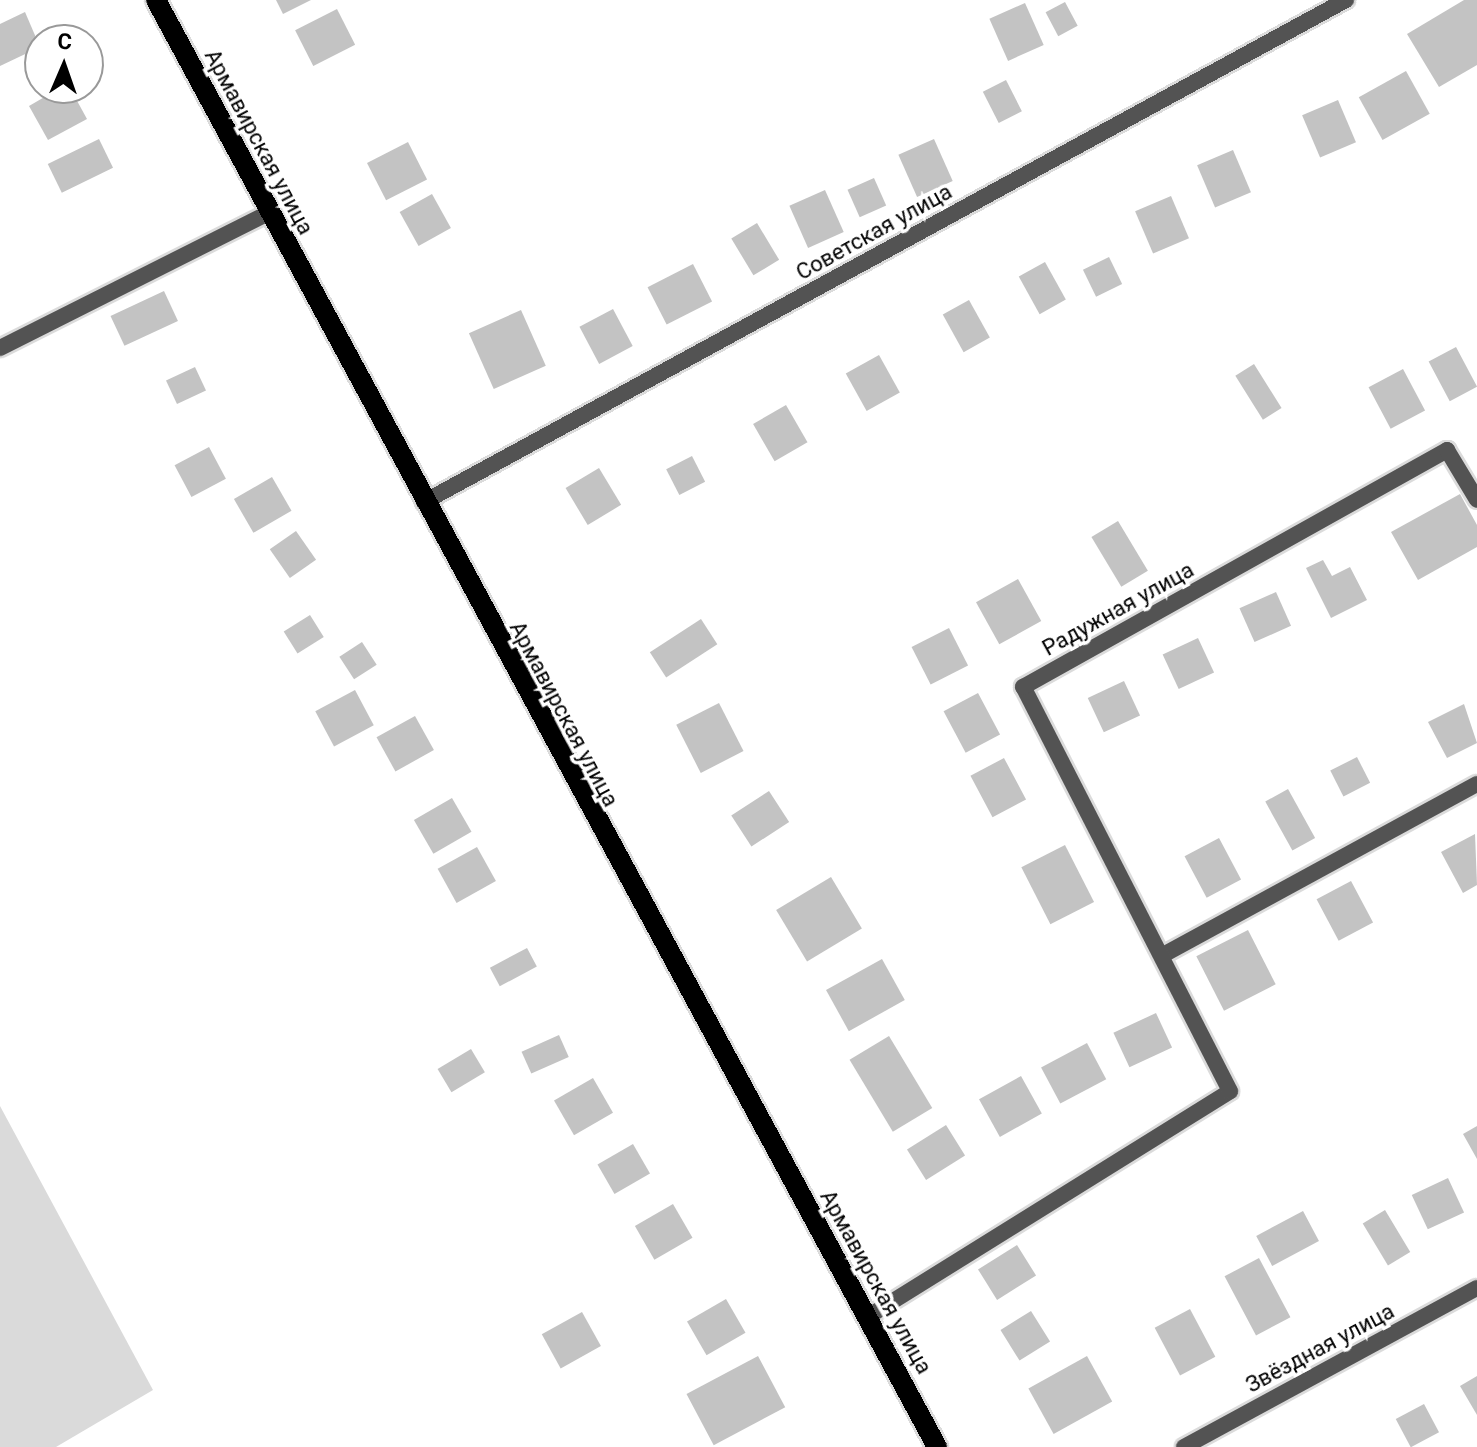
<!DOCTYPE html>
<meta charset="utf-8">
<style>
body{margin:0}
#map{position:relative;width:1477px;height:1447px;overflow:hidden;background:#fff;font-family:Roboto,sans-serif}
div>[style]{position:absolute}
.green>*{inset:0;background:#dadada}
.building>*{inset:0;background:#c3c3c3;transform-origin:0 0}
.roads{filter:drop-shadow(2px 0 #dbdbdb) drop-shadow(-2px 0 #dbdbdb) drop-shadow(0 2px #dbdbdb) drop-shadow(0 -2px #dbdbdb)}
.service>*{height:16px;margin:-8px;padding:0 8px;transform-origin:8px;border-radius:8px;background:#535353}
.minor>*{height:16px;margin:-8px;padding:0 8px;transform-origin:8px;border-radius:8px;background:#535353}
.primary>*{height:20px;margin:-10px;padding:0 10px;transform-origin:10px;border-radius:10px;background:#000}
span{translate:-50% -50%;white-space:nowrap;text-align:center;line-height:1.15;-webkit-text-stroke:7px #fff;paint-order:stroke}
.street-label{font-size:22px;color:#000}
.north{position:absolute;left:24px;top:24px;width:80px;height:80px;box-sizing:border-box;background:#fff;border:2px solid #999;border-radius:50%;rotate:2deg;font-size:22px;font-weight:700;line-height:32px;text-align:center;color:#000}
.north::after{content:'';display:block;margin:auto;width:28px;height:36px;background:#000;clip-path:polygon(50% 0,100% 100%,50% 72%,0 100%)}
</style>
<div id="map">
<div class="green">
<i style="clip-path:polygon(0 1106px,153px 1390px,56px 1447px,0 1447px)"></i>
</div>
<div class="building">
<i style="clip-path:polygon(276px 0,311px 0,283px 14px)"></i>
<i style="clip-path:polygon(1464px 0,1477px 0,1477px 65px,1439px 87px,1407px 34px)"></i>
<i style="left:1065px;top:2px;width:27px;height:22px;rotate:62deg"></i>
<i style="left:1025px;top:3px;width:46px;height:39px;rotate:66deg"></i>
<i style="left:337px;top:9px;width:40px;height:47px;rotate:63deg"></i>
<i style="clip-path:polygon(25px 12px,40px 47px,0 66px,0 24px)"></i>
<i style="left:1406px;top:71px;width:49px;height:54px;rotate:61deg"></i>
<i style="left:1006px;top:80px;width:35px;height:26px;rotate:63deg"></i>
<i style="clip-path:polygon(60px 88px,70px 88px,87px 119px,48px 140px,29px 106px)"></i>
<i style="left:1338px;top:100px;width:46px;height:39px;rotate:67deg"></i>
<i style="left:99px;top:139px;width:32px;height:57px;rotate:64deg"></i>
<i style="left:934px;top:139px;width:46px;height:39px;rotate:66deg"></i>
<i style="left:408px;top:142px;width:42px;height:46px;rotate:63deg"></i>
<i style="left:1233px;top:150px;width:46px;height:39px;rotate:67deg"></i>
<i style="left:874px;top:178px;width:30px;height:29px;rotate:66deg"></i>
<i style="left:825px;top:190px;width:46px;height:39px;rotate:66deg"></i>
<i style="left:432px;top:194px;width:39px;height:37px;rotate:61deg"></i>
<i style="left:1171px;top:196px;width:46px;height:39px;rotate:67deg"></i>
<i style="left:757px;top:223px;width:43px;height:30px;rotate:59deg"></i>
<i style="left:1109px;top:257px;width:30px;height:29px;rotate:64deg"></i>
<i style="left:1045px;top:262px;width:43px;height:30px;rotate:61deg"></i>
<i style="left:693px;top:264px;width:42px;height:51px;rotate:63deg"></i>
<i style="left:164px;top:291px;width:33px;height:59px;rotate:65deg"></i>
<i style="left:969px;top:300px;width:43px;height:30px;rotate:61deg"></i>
<i style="left:613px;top:309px;width:42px;height:38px;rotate:62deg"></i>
<i style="left:521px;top:310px;width:61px;height:57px;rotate:66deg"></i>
<i style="left:1456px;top:347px;width:45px;height:31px;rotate:62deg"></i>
<i style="left:879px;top:355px;width:43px;height:38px;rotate:61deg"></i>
<i style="left:1254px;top:364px;width:52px;height:22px;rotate:58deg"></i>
<i style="left:195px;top:367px;width:26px;height:32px;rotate:65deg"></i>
<i style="left:1403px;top:369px;width:47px;height:39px;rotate:62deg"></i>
<i style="left:786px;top:405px;width:43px;height:38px;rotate:60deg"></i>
<i style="left:209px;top:447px;width:36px;height:39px;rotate:62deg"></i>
<i style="left:692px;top:456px;width:29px;height:29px;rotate:63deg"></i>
<i style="left:599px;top:468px;width:43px;height:39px;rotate:59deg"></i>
<i style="left:272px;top:477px;width:39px;height:44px;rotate:60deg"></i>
<i style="clip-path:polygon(1460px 494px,1477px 525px,1477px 547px,1418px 580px,1391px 532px)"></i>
<i style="left:1118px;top:521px;width:58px;height:31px;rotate:59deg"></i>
<i style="left:296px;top:531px;width:35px;height:32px;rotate:55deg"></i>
<i style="clip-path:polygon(1323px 560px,1332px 576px,1350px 567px,1367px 600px,1331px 618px,1306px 568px)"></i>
<i style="left:1018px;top:579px;width:48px;height:48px;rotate:61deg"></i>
<i style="left:1276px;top:592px;width:37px;height:40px;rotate:66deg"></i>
<i style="left:310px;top:615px;width:26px;height:31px;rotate:58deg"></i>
<i style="left:701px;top:619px;width:30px;height:61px;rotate:57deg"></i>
<i style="left:949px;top:628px;width:42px;height:42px;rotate:63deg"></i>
<i style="left:1198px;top:638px;width:38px;height:39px;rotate:65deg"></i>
<i style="left:362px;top:642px;width:27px;height:27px;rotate:57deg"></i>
<i style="left:1124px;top:681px;width:38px;height:40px;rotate:65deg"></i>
<i style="left:355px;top:690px;width:40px;height:45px;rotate:62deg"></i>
<i style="left:978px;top:693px;width:47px;height:39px;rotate:62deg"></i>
<i style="left:719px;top:703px;width:54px;height:48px;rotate:63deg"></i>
<i style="clip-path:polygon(1464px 704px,1477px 743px,1447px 758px,1428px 722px)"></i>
<i style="left:415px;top:716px;width:39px;height:44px;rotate:61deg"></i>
<i style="left:1357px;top:757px;width:29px;height:30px;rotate:63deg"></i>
<i style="left:1004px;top:758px;width:47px;height:38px;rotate:62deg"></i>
<i style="left:1288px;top:789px;width:56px;height:26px;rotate:61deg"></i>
<i style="left:769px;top:791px;width:37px;height:45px;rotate:57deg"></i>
<i style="left:452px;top:798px;width:39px;height:44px;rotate:60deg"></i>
<i style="clip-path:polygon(1475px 834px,1477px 885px,1463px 893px,1441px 852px)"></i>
<i style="left:1219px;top:838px;width:47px;height:39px;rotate:62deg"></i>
<i style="left:1065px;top:845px;width:64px;height:49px;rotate:63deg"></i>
<i style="left:477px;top:847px;width:39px;height:45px;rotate:61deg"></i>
<i style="left:831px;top:877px;width:60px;height:64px;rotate:59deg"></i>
<i style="left:1351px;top:881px;width:47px;height:39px;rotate:62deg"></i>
<i style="left:1248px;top:930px;width:61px;height:58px;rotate:63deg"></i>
<i style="left:527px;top:948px;width:21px;height:42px;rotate:62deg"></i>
<i style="left:882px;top:959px;width:47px;height:64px;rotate:61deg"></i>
<i style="left:1156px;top:1013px;width:38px;height:47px;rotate:65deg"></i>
<i style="left:559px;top:1035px;width:24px;height:41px;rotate:66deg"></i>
<i style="left:889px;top:1036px;width:84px;height:46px;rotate:59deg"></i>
<i style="left:1087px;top:1043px;width:41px;height:52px;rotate:62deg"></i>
<i style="left:471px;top:1049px;width:27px;height:39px;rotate:59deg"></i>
<i style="left:1021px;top:1076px;width:43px;height:48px;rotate:61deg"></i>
<i style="left:593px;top:1078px;width:40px;height:45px;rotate:60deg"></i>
<i style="left:946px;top:1125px;width:36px;height:46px;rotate:58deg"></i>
<i style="clip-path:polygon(1477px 1126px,1477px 1159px,1463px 1134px)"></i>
<i style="left:633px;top:1144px;width:34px;height:41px;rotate:60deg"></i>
<i style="left:1448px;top:1178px;width:38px;height:40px;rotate:65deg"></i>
<i style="left:673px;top:1204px;width:39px;height:44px;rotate:60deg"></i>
<i style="left:1385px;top:1210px;width:49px;height:26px;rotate:59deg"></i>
<i style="left:1303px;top:1211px;width:34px;height:53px;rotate:62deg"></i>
<i style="left:1017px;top:1245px;width:36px;height:46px;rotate:58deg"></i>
<i style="left:1259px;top:1258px;width:67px;height:39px;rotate:62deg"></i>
<i style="left:726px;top:1299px;width:39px;height:45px;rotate:60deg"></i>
<i style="left:1190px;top:1309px;width:54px;height:40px;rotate:62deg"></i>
<i style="left:1031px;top:1311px;width:36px;height:36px;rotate:58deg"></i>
<i style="left:582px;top:1312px;width:39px;height:46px;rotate:61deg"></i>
<i style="left:758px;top:1356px;width:58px;height:81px;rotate:62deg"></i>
<i style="left:1087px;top:1356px;width:52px;height:67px;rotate:61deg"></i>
<i style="clip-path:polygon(1477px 1376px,1477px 1415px,1460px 1386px)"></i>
<i style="left:1424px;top:1404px;width:32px;height:32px;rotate:62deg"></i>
</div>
<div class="roads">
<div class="service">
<i style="left:0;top:348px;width:301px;rotate:-26.7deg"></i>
</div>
<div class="minor">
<i style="left:424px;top:502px;width:1050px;rotate:-28.57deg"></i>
<i style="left:1165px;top:954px;width:355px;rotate:-28.6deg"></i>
<i style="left:869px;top:1316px;width:425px;rotate:-31.9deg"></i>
<i style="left:1230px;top:1091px;width:454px;rotate:-117.1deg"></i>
<i style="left:1023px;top:687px;width:486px;rotate:-29.2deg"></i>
<i style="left:1447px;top:450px;width:58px;rotate:59deg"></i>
<i style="left:1184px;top:1447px;width:333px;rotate:-28.5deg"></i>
</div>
<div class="primary">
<i style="left:156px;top:0;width:1644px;rotate:61.64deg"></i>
</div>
</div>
<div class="street-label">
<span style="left:259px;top:142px;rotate:62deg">Армавирская улица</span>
<span style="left:874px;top:232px;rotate:-29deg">Советская улица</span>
<span style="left:1118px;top:609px;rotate:-29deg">Радужная улица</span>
<span style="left:564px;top:714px;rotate:62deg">Армавирская улица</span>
<span style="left:876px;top:1282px;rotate:61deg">Армавирская улица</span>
<span style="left:1320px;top:1348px;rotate:-28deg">Звёздная улица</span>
</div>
<div class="north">С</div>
</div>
